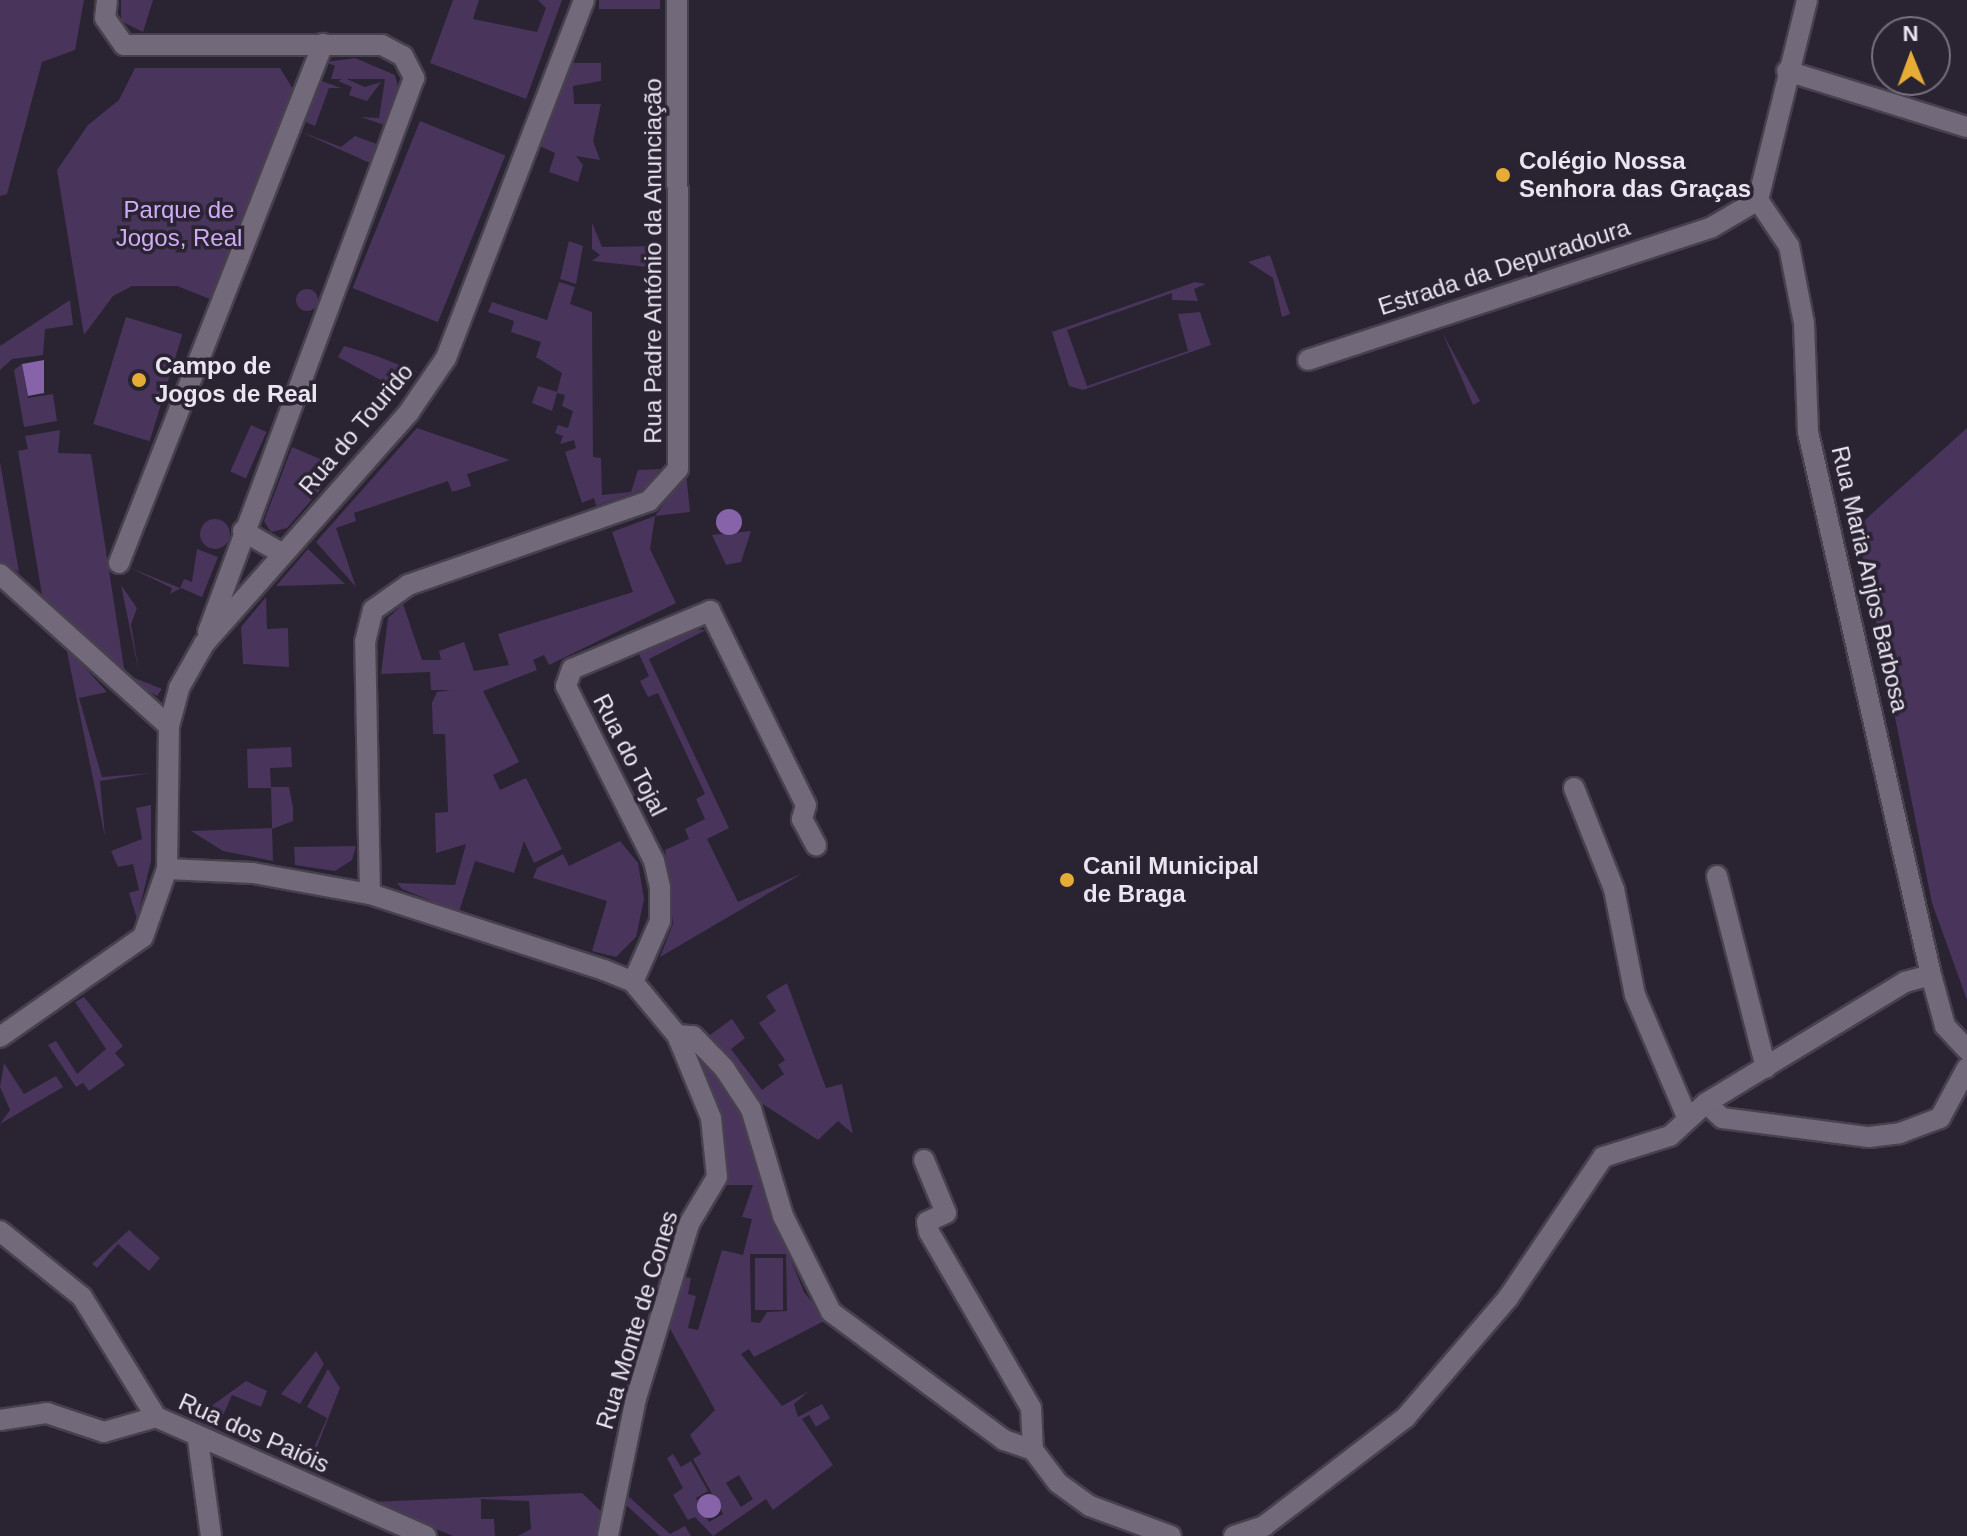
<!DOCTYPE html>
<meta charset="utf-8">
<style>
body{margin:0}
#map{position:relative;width:1967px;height:1536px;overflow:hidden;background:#2a2332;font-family:Arial,sans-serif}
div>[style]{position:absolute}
.green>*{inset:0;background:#49345c;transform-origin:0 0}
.round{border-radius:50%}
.water>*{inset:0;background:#8763a9}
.roads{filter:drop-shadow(2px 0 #47404d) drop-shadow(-2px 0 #47404d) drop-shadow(0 2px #47404d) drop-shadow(0 -2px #47404d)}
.minor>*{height:20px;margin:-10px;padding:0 10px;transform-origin:10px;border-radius:10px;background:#72697b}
.dots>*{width:22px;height:22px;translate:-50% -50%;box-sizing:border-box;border:4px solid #2a2332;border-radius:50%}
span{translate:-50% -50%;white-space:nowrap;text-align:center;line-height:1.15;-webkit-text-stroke:7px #2a2332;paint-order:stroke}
.poi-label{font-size:24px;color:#eae5f0;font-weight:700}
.left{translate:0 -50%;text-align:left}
.park-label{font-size:24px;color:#d1abf7}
.street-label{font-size:24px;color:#eae5f0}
.north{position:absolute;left:1871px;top:16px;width:80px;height:80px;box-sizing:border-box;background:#2a2332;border:2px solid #77717e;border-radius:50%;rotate:359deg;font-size:22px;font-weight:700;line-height:32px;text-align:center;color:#eae5f0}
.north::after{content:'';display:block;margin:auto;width:28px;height:36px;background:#e5ad35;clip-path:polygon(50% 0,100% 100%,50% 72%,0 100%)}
</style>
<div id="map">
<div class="green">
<i style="clip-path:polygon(0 0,84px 0,75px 50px,42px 62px,7px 194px,0 196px)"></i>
<i style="clip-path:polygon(121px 0,153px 0,143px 32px,121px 21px)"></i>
<i style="clip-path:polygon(453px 0,479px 0,473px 19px,537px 32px,546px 8px,538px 0,562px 0,526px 99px,430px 63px)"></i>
<i style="left:599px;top:0;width:61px;height:9px"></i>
<i style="clip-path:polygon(355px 58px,395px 75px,399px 91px,387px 126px,361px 117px,379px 118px,385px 79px,331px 79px,335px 66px,326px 62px)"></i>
<i style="clip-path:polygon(572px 63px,601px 63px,601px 81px,573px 86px,574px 104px,601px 104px,593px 141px,600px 160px,576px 156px,583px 165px,578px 182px,549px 172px,555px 153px,540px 146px)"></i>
<i style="clip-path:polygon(135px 68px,280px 68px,293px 89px,215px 301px,177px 286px,132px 286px,113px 296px,84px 335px,57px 170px,88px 125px,119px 100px)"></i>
<i style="clip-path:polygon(344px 78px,365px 87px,381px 82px,367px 101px,349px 95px,352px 87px,338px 81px)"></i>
<i style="clip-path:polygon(319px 80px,341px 88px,329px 88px,315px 126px,303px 121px)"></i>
<i style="left:420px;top:121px;width:92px;height:180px;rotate:22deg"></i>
<i style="clip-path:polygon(299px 131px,341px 147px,355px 136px,379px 145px,372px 164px)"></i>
<i style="clip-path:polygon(592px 223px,602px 247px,656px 246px,656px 268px,592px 261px,600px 255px,592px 249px)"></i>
<i style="clip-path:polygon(569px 241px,583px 246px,576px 284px,560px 279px)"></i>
<i style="clip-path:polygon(1270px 255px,1290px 314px,1282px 317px,1273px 278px,1248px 262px)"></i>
<i style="clip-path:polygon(559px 282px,575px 287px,570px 304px,592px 312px,593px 457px,601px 458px,602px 495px,631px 492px,638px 470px,660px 469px,645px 489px,596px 506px,594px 498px,582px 503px,565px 452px,576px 448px,574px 440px,560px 444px,563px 436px,555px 433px,558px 425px,568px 428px,573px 411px,562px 406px,565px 395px,557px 393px,552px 411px,532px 403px,538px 386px,557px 392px,562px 373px,536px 357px,541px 342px,511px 332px,514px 321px,488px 312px,492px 302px,547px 320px)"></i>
<i style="clip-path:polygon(1195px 282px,1206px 284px,1194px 289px,1198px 301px,1172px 300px,1172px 293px,1067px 330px,1087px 386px,1188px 351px,1178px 314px,1200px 312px,1211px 345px,1083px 390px,1069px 386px,1052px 332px)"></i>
<i class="round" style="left:296px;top:289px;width:22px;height:22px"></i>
<i style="clip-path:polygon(70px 300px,73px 325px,45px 329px,43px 355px,12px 359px,0 370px,0 346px)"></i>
<i style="left:126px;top:317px;width:59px;height:112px;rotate:17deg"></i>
<i style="clip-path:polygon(1442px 332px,1480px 401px,1473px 405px)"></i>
<i style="clip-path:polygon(344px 346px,374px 355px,420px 373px,401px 370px,390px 385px,338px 357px)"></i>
<i style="clip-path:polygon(22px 364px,28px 398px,53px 394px,57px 421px,24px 427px,14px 370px)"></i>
<i style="left:251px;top:425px;width:17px;height:51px;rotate:24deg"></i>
<i style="clip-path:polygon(417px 428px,510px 460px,467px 474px,471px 486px,452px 492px,448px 481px,354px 513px,356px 521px,336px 528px,356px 587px,316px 542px)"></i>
<i style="clip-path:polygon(1967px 428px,1967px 1000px,1932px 903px,1857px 527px)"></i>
<i style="clip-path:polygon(60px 430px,58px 453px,91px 454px,125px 674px,162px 689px,157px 696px,117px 674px,43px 601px,18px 451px,28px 449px,25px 436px)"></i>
<i style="clip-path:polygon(292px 447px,320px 459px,322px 488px,287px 528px,271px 532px,264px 521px)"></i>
<i style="clip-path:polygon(0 462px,19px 572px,0 562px)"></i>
<i style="clip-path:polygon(686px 473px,690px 512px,655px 516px,650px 549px,676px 603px,549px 665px,544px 655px,533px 660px,537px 670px,483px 691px,519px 762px,493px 775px,500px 790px,526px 778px,562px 849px,534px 863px,524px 841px,514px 873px,475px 861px,459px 912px,402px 889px,397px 883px,455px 885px,466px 844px,436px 853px,435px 813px,448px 812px,445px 734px,433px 734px,432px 703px,437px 692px,451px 690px,431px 690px,430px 672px,381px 674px,388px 618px,403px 604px,422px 660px,441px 660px,439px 651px,464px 642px,474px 671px,509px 665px,498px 634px,633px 592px,612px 532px,655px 516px)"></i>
<i class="round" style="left:200px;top:519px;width:30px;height:30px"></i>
<i style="clip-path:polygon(751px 531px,741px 562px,726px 565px,712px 535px)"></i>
<i style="clip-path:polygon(197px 549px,218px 557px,202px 597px,181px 588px,170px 594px,172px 588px,128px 567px,180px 588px,184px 579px,192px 582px)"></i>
<i style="clip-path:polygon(308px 549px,345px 584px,276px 586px)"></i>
<i style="clip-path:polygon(121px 585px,137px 608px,131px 624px,139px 673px)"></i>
<i style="clip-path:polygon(266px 597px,267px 629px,288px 628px,289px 667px,243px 664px,241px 627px)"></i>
<i style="clip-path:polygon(692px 629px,706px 630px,649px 659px,729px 828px,707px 839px,738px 902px,803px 873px,660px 957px,673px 924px,665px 850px,689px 839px,685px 829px,705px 819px,696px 799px,705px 794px,658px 693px,648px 697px,640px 681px,649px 676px,639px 654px)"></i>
<i style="clip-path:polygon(66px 647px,107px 692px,79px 698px,102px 777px,151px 773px,100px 781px,105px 837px)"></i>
<i style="clip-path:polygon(291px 747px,292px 767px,270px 768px,271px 787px,289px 787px,293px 808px,293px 821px,272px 829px,273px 861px,223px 851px,191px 831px,272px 828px,271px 788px,248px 788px,247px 749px)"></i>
<i style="clip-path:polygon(151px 805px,151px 861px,137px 919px,129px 893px,139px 890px,133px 864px,118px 867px,111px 851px,142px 839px,136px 808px)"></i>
<i style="clip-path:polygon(620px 841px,638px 863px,644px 899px,636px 937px,616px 957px,592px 951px,607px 901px,533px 878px,537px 868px,563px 854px,569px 866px)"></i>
<i style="clip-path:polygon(356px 846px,352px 860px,335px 871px,295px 865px,294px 847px)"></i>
<i style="clip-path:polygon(787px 983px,826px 1088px,842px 1084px,853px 1134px,838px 1121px,818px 1140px,758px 1101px,710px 1035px,732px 1019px,745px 1038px,731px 1049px,762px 1090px,784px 1074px,778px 1065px,785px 1060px,759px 1023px,776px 1011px,766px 996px)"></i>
<i style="clip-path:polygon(84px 997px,123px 1046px,115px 1053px,125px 1065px,89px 1091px,83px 1083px,76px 1087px,48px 1045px,56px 1041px,77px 1074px,106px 1049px,75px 1002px)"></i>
<i style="clip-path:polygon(evenodd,698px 1056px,733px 1091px,776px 1224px,804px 1292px,826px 1320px,754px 1357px,749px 1349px,741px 1354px,782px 1406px,809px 1391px,794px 1404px,798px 1417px,822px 1404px,830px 1418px,816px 1427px,809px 1415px,802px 1419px,833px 1465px,773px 1510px,766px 1499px,713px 1536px,695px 1517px,688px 1520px,673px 1495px,683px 1488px,667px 1458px,673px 1454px,681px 1467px,691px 1461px,708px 1491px,696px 1498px,709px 1522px,723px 1514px,693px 1459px,701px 1454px,690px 1435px,715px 1410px,668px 1325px,682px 1276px,691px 1278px,688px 1294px,696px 1296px,688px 1328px,698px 1330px,722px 1250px,743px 1255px,752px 1219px,742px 1217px,753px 1185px,727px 1185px,722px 1139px,688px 1061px,698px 1056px,750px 1254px,786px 1254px,787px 1311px,767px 1312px,760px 1323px,751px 1322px,750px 1254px,698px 1056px,739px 1475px,753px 1499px,741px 1507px,726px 1483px,739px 1475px)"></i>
<i style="clip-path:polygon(4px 1063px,24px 1094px,56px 1076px,63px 1087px,0 1124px,10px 1110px,0 1087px)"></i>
<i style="clip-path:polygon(129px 1230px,160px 1258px,149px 1271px,118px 1244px,97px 1268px,92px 1264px)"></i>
<i style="left:755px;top:1258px;width:28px;height:52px"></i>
<i style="clip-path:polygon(316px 1351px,324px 1364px,300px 1404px,281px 1394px)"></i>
<i style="clip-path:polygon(328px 1369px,340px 1388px,310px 1465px,322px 1471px,318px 1479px,303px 1473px,327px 1418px,307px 1407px)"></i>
<i style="clip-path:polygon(246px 1381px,267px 1391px,261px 1407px,232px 1395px,217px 1429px,231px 1436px,228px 1442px,188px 1423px)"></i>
<i style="clip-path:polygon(582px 1493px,603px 1513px,598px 1536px,518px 1536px,531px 1529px,529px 1501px,481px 1499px,481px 1519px,494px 1519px,495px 1536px,453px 1536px,371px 1502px)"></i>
<i style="clip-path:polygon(627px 1495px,670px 1534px,685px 1526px,691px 1536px,660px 1536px,625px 1504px)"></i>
</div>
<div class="water">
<i style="clip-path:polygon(44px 360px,44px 393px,28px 396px,22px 364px)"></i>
<i class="round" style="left:716px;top:509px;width:26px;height:26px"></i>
<i class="round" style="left:697px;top:1494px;width:24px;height:24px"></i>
</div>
<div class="roads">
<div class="minor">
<i style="left:107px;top:0;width:18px;rotate:96deg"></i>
<i style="left:105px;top:18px;width:33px;rotate:55deg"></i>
<i style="left:124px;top:45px;width:258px"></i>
<i style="left:382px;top:45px;width:24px;rotate:28deg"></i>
<i style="left:403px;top:56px;width:25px;rotate:63deg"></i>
<i style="left:414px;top:78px;width:591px;rotate:110.4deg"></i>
<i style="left:1787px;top:71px;width:189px;rotate:17.3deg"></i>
<i style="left:1758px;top:200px;width:55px;rotate:56deg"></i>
<i style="left:1789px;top:246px;width:78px;rotate:79deg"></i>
<i style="left:1804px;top:323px;width:109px;rotate:87.9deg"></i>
<i style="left:1808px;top:432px;width:557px;rotate:77.24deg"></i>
<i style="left:1931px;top:975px;width:53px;rotate:74.6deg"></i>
<i style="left:1945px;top:1026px;width:33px;rotate:47deg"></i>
<i style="left:1758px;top:200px;width:206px;rotate:-76.2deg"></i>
<i style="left:1308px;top:360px;width:425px;rotate:-18.2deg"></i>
<i style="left:1712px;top:227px;width:53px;rotate:-30.4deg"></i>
<i style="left:243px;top:531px;width:46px;rotate:29.9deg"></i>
<i style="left:119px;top:563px;width:558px;rotate:-68.54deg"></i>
<i style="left:0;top:574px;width:227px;rotate:42deg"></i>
<i style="left:1574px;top:788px;width:109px;rotate:68.4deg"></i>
<i style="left:1614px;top:889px;width:108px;rotate:78.8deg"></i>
<i style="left:1635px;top:995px;width:133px;rotate:66.9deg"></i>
<i style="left:167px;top:869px;width:86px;rotate:2.7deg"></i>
<i style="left:253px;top:873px;width:119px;rotate:10.2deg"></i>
<i style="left:370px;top:894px;width:246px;rotate:18deg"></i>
<i style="left:604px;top:970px;width:31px;rotate:22deg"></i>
<i style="left:633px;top:982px;width:69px;rotate:50.3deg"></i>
<i style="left:677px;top:1035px;width:90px;rotate:67.7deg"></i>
<i style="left:711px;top:1118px;width:59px;rotate:84.2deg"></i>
<i style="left:717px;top:1177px;width:55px;rotate:120.8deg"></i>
<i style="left:689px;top:1224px;width:182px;rotate:106.9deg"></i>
<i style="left:636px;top:1398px;width:141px;rotate:101.5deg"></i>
<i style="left:1717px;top:876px;width:198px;rotate:75.7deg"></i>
<i style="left:370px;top:894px;width:252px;rotate:-91.1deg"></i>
<i style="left:365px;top:642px;width:33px;rotate:-76deg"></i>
<i style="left:373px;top:610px;width:43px;rotate:-35.5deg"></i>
<i style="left:408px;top:585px;width:255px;rotate:-19.2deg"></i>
<i style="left:649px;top:501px;width:43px;rotate:-47.8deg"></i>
<i style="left:678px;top:469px;width:469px;rotate:-90.1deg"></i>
<i style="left:633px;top:982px;width:67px;rotate:-66.1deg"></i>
<i style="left:660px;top:921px;width:34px;rotate:-90deg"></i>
<i style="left:660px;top:887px;width:27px;rotate:-103deg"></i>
<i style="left:654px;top:861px;width:196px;rotate:-116.7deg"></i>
<i style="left:566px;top:686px;width:18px;rotate:-71deg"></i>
<i style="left:572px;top:669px;width:150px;rotate:-22.8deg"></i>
<i style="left:710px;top:611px;width:216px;rotate:63.7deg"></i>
<i style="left:806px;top:805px;width:15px;rotate:106deg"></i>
<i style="left:802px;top:819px;width:30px;rotate:62deg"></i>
<i style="left:677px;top:1035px;width:16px;rotate:4deg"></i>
<i style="left:693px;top:1036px;width:45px;rotate:45.9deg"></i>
<i style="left:724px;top:1068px;width:49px;rotate:56.6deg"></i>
<i style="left:751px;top:1109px;width:112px;rotate:73.3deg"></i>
<i style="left:783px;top:1216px;width:107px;rotate:63.4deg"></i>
<i style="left:831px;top:1312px;width:215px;rotate:36.5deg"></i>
<i style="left:1004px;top:1440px;width:31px;rotate:19deg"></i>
<i style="left:1033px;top:1450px;width:41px;rotate:52.9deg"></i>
<i style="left:1058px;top:1483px;width:39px;rotate:36deg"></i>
<i style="left:1090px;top:1506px;width:86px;rotate:20.3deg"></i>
<i style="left:0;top:1037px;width:174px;rotate:-35deg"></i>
<i style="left:143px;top:937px;width:72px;rotate:-70.6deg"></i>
<i style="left:167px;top:869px;width:143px;rotate:-89.2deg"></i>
<i style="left:169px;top:726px;width:39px;rotate:-75deg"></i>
<i style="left:179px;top:688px;width:51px;rotate:-60.4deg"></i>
<i style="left:204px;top:644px;width:310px;rotate:-48.5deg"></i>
<i style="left:409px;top:412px;width:65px;rotate:-55.6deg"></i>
<i style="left:446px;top:358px;width:384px;rotate:-68.9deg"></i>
<i style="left:1706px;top:1103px;width:22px;rotate:43deg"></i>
<i style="left:1722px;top:1118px;width:148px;rotate:7.4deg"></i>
<i style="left:1869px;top:1137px;width:31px;rotate:-7deg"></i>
<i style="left:1900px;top:1133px;width:43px;rotate:-20.6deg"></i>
<i style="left:1940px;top:1118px;width:57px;rotate:-61.6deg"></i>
<i style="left:924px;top:1160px;width:57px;rotate:67.5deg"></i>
<i style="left:946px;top:1213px;width:21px;rotate:155deg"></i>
<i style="left:927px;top:1222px;width:10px;rotate:79deg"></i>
<i style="left:929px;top:1232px;width:203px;rotate:59.9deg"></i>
<i style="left:1031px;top:1408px;width:42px;rotate:87.3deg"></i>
<i style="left:0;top:1231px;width:105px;rotate:38.8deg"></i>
<i style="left:82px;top:1297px;width:141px;rotate:58.3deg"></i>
<i style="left:156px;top:1417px;width:295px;rotate:23.8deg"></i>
<i style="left:0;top:1420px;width:48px;rotate:-8.5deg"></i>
<i style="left:47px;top:1413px;width:60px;rotate:18.4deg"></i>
<i style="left:104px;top:1432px;width:54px;rotate:-16.1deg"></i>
<i style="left:198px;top:1440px;width:97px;rotate:82.3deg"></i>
<i style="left:1234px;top:1536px;width:32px;rotate:-18deg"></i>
<i style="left:1264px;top:1526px;width:179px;rotate:-37.5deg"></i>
<i style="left:1406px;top:1417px;width:157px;rotate:-49.4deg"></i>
<i style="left:1508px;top:1298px;width:170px;rotate:-56deg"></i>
<i style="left:1603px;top:1157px;width:70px;rotate:-17.4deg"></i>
<i style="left:1670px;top:1136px;width:49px;rotate:-42.5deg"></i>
<i style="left:1706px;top:1103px;width:233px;rotate:-31.3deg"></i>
<i style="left:1905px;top:982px;width:27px;rotate:-15deg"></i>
</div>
</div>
<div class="dots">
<i style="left:1503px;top:175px;background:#e5ad35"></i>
<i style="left:139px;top:380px;background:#e5ad35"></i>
<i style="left:1067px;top:880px;background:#e5ad35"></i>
</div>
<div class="poi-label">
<span class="left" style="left:1519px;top:175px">Colégio Nossa<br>Senhora das Graças</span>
<span class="left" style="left:155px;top:380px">Campo de<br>Jogos de Real</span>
<span class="left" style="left:1083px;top:880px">Canil Municipal<br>de Braga</span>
</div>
<div class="park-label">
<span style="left:179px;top:224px">Parque de<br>Jogos, Real</span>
</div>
<div class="street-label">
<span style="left:653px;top:261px;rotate:-90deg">Rua Padre António da Anunciação</span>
<span style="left:1504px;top:267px;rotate:-18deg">Estrada da Depuradoura</span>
<span style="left:356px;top:429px;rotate:-50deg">Rua do Tourido</span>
<span style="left:1870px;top:579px;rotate:77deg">Rua Maria Anjos Barbosa</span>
<span style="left:630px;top:755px;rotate:63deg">Rua do Tojal</span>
<span style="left:637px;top:1320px;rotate:-73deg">Rua Monte de Cones</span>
<span style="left:254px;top:1433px;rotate:24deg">Rua dos Paióis</span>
</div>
<div class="north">N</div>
</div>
